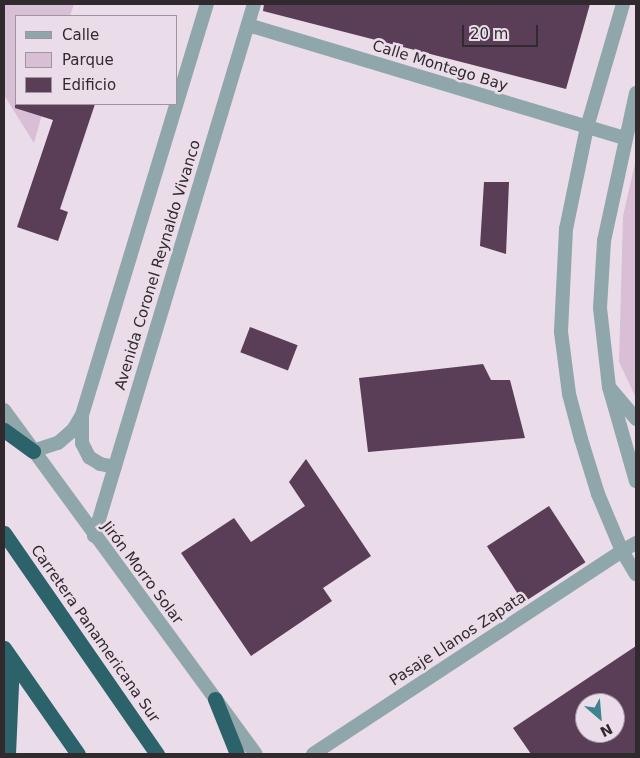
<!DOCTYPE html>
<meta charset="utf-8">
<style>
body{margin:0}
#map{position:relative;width:640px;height:758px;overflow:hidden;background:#ebdce9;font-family:"DejaVu Sans",sans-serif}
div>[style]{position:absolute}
.green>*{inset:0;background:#d9bfd6}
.building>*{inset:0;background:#5a3d57;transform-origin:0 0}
.pedestrian>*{height:14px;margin:-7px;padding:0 7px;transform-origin:7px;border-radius:7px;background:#8fa6aa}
.minor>*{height:14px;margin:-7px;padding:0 7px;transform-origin:7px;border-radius:7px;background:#8fa6aa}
.tertiary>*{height:14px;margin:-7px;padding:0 7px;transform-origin:7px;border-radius:7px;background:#8fa6aa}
.motorway>*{height:15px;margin:-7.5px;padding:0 7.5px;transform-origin:7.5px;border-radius:7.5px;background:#2c626a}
span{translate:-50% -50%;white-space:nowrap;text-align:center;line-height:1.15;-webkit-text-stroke:5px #ebdce9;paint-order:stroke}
.street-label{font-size:15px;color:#302a2f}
.frame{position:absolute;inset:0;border:5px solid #302a2f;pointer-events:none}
.legend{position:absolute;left:15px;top:15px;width:162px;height:90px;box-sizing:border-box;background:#ebdce9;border:1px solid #a0959f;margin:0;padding:6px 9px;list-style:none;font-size:15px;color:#302a2f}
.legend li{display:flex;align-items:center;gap:10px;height:25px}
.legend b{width:25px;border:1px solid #a0959f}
.north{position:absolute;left:575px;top:693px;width:50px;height:50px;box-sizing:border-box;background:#ebdce9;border:1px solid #a0959f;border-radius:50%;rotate:153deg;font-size:14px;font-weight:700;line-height:20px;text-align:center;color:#302a2f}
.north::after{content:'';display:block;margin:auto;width:18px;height:22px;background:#3e848f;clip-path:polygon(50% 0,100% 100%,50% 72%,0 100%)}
.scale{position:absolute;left:462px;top:25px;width:76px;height:22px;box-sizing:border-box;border:2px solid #302a2f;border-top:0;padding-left:6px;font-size:15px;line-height:18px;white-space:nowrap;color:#302a2f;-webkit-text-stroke:4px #ebdce9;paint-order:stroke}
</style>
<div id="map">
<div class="green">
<i style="clip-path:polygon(4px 4px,74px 4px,70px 16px,16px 16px,16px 104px,45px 104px,34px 143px,4px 95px)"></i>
<i style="clip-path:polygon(636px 159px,636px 398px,619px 362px,623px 216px)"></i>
</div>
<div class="building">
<i style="clip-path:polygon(264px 4px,590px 4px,566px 89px,263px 11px)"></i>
<i style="clip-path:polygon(15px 104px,95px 104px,60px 209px,68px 212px,58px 241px,17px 227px,53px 120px,15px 108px)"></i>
<i style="clip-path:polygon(484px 182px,509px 182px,506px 254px,480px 246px)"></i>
<i style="left:250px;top:327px;width:51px;height:27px;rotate:21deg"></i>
<i style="clip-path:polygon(483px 364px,491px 380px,510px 380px,525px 438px,368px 452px,359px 378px)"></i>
<i style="clip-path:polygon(306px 459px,371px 556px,323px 588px,332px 601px,251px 656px,181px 553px,234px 518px,251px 542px,305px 506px,289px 482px)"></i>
<i style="left:549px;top:506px;width:67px;height:74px;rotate:57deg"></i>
<i style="clip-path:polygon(evenodd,636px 646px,636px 754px,531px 754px,513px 728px,636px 646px,585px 703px,615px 703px,615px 733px,585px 733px,585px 703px)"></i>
</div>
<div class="pedestrian">
<i style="left:313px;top:754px;width:370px;rotate:-33.3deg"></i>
</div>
<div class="minor">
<i style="left:248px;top:25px;width:393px;rotate:16.7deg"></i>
<i style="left:609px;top:387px;width:42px;rotate:49.8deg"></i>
<i style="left:622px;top:551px;width:16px;rotate:-30deg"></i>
</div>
<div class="tertiary">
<i style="left:623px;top:4px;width:128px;rotate:106.3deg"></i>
<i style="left:587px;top:127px;width:104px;rotate:101.6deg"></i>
<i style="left:566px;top:229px;width:103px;rotate:92.8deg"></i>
<i style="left:561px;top:332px;width:63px;rotate:82.6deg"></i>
<i style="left:569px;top:394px;width:47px;rotate:75.1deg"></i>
<i style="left:581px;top:439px;width:58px;rotate:72.8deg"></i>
<i style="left:598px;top:494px;width:62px;rotate:67.2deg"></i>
<i style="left:622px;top:551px;width:27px;rotate:59deg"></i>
<i style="left:636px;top:93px;width:151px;rotate:102.2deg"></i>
<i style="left:604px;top:241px;width:67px;rotate:93.4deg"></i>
<i style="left:600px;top:308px;width:80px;rotate:83.5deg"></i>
<i style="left:609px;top:387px;width:98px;rotate:74deg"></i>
<i style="left:4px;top:410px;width:426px;rotate:53.8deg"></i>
<i style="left:82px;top:416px;width:27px;rotate:90deg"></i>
<i style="left:82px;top:443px;width:16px;rotate:63deg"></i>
<i style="left:89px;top:457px;width:13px;rotate:32deg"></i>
<i style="left:100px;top:464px;width:15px;rotate:11deg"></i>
<i style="left:33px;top:451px;width:26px;rotate:-18deg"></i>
<i style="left:58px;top:443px;width:20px;rotate:-41deg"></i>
<i style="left:73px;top:430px;width:17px;rotate:-59deg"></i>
<i style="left:82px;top:415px;width:430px;rotate:-73.1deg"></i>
<i style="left:94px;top:536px;width:556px;rotate:-73.26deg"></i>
</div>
<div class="motorway">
<i style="left:4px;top:430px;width:36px;rotate:36deg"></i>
<i style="left:4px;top:533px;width:269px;rotate:55.3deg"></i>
<i style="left:4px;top:648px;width:129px;rotate:55.1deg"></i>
<i style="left:215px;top:699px;width:59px;rotate:68.2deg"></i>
<i style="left:8px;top:754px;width:93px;rotate:-87.5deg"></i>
</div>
<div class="street-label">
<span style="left:440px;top:66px;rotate:17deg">Calle Montego Bay</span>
<span style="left:158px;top:265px;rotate:-73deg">Avenida Coronel Reynaldo Vivanco</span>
<span style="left:142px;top:573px;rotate:53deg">Jirón Morro Solar</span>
<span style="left:95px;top:634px;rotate:55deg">Carretera Panamericana Sur</span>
<span style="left:458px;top:639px;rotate:-33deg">Pasaje Llanos Zapata</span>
</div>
<div class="frame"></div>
<ul class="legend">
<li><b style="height:6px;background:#8fa6aa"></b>Calle</li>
<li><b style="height:14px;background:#d9bfd6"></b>Parque</li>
<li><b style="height:14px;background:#5a3d57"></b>Edificio</li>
</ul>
<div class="north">N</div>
<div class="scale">20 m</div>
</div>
